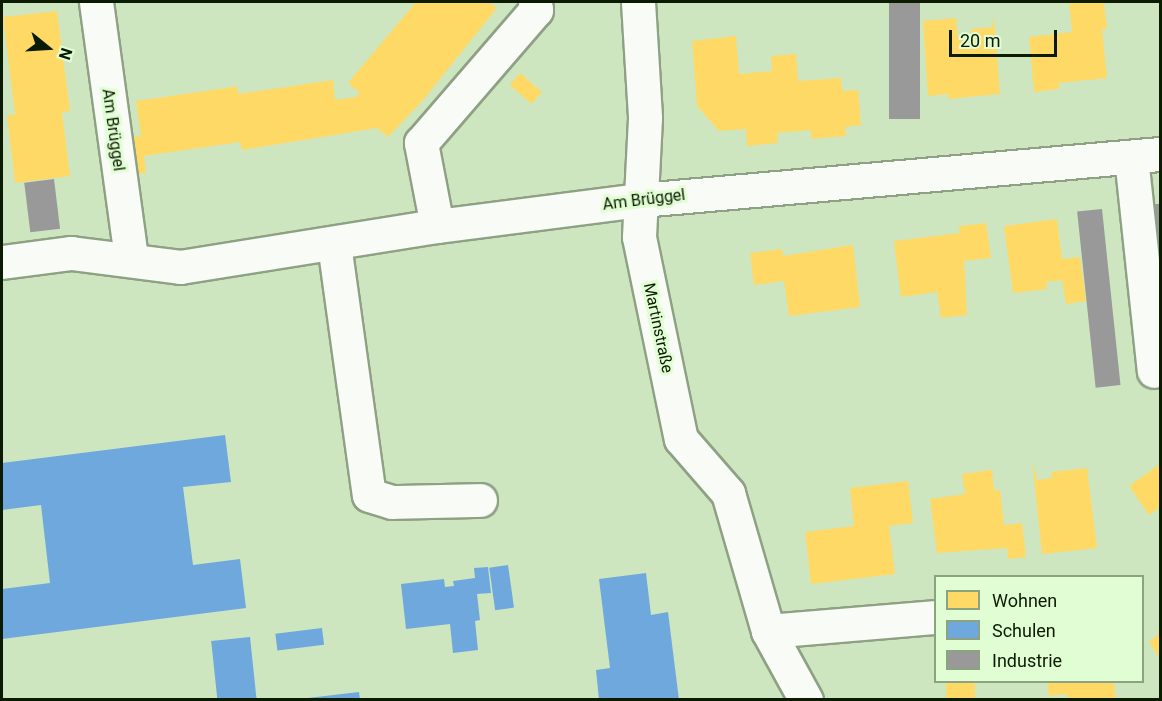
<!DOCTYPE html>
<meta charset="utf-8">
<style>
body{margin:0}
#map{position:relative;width:1162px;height:701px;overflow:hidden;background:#cde6c0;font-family:Roboto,sans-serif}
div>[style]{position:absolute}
.homes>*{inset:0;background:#ffd966;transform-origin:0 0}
.schools>*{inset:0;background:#6fa8dc;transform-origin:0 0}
.industry>*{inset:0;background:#999;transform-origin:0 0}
.roads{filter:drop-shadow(2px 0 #8ea184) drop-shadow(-2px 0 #8ea184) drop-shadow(0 2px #8ea184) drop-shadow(0 -2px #8ea184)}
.minor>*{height:33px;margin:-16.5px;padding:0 16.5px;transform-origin:16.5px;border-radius:16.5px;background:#f8fbf6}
span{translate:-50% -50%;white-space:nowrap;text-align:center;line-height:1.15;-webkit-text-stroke:6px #e1fdd3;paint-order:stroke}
.street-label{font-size:16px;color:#0b1b02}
.frame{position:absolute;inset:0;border:3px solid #0b1b02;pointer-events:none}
.legend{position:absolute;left:934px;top:575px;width:210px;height:108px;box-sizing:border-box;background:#e1fdd3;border:2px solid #8ba37f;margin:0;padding:8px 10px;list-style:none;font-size:18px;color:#0b1b02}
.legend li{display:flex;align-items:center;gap:12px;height:30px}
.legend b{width:30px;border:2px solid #8ba37f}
.north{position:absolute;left:18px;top:18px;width:60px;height:60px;-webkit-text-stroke:4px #e1fdd3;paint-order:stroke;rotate:108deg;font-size:16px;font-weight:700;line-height:24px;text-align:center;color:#0b1b02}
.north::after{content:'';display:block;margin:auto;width:21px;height:27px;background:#0b1b02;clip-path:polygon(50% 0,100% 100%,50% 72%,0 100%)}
.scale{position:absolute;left:949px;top:30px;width:108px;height:27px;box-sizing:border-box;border:3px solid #0b1b02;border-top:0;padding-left:8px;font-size:18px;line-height:21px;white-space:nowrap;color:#0b1b02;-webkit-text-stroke:4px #e1fdd3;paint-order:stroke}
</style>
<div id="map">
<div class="homes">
<i style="clip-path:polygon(416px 2px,489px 2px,497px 8px,423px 100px,388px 137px,377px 128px,242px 150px,240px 142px,144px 156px,146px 173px,130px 175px,125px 138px,141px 136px,136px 101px,233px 87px,237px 86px,238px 94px,333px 80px,335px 100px,356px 97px,360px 93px,348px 83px)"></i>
<i style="clip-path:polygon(1069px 2px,1104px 2px,1107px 29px,1102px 29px,1107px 78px,1059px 83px,1059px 89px,1034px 92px,1029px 37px,1072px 32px)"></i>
<i style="clip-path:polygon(57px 11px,70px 111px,62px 112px,70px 176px,15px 183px,7px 115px,15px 115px,3px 17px)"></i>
<i style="clip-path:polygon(956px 18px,958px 39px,972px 38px,971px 29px,992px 27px,994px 18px,1000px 94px,948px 99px,948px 94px,928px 96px,923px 21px)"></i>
<i style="clip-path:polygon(736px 36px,739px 74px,772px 71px,771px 56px,796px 54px,798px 81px,841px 78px,842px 91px,858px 90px,861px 125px,845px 127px,846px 136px,811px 139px,811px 130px,777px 133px,778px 143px,747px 146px,746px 129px,719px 131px,697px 106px,692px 41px)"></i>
<i style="left:520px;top:73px;width:29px;height:16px;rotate:41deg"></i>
<i style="clip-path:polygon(1057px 219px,1062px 259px,1080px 257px,1086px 301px,1066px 304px,1062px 280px,1046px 282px,1047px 289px,1013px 293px,1004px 226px)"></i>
<i style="clip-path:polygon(986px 223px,991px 258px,964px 261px,967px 315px,941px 318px,937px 292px,901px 297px,894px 241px,960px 233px,959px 226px)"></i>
<i style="clip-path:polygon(853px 245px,860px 307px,789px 316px,784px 281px,754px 285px,750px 253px,782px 249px,783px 256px)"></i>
<i style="clip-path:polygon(1032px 459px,1037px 480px,1052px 478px,1051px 472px,1087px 468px,1097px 548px,1042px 554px)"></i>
<i style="clip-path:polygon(1160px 464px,1160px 507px,1149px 515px,1129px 486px)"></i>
<i style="clip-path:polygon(992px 470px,994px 490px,1000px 490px,1004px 525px,1022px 523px,1026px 557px,1008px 559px,1007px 548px,937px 553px,930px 499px,965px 494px,962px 474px)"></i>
<i style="clip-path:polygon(908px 481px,913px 523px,889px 526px,895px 574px,811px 584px,805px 532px,854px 526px,850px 488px)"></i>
<i style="clip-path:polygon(1160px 633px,1160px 659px,1149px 642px)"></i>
<i style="left:946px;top:682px;width:29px;height:18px"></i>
<i style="clip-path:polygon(1047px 682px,1114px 682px,1116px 700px,1068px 700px,1067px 694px,1049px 696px)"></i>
</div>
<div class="schools">
<i style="clip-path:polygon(225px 435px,231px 482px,183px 487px,193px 565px,240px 559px,246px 608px,2px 639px,2px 589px,50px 583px,41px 505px,2px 510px,2px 463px)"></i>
<i style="left:508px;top:565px;width:43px;height:19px;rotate:82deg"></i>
<i style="clip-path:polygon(488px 567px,491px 593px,477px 594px,480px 620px,475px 621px,478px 650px,453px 653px,450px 624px,406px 629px,401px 584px,444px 579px,445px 587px,454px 586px,453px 581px,475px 578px,474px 568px)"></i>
<i style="clip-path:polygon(646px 573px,651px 615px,668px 612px,679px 700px,599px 700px,596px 670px,610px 668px,599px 579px)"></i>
<i style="left:322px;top:628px;width:17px;height:47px;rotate:83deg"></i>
<i style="left:250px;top:637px;width:63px;height:39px;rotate:84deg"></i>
<i style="clip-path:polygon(359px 692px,360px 700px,309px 700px,308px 698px)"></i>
</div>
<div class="industry">
<i style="left:889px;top:2px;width:31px;height:117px"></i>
<i style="left:54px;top:179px;width:50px;height:30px;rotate:83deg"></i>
<i style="clip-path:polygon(1155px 204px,1160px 204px,1160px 243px,1159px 243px)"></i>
<i style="left:1102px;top:209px;width:177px;height:25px;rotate:84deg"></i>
</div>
<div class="roads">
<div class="minor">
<i style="left:96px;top:2px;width:259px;rotate:82.2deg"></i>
<i style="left:638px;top:2px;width:116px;rotate:86.5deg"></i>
<i style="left:645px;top:118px;width:119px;rotate:92.9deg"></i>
<i style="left:639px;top:237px;width:206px;rotate:78.3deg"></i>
<i style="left:681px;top:439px;width:72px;rotate:49deg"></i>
<i style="left:728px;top:493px;width:144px;rotate:73.8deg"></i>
<i style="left:768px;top:631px;width:79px;rotate:61.2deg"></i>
<i style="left:1131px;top:157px;width:215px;rotate:83.9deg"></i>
<i style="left:437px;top:226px;width:85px;rotate:-100.9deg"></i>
<i style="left:421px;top:143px;width:176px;rotate:-49.2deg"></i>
<i style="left:536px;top:10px;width:8px;rotate:-97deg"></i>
<i style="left:334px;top:244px;width:253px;rotate:82.1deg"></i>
<i style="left:369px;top:495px;width:24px;rotate:17deg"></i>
<i style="left:392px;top:502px;width:88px;rotate:-1.3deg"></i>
<i style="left:2px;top:262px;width:70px;rotate:-7.4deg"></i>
<i style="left:71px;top:253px;width:110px;rotate:7.3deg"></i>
<i style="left:180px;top:267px;width:260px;rotate:-9.1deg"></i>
<i style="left:437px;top:226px;width:206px;rotate:-7.3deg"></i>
<i style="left:641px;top:200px;width:521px;rotate:-5.07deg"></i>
<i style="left:768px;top:631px;width:169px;rotate:-4.8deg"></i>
</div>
</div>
<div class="street-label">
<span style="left:113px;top:130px;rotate:82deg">Am Brüggel</span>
<span style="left:644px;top:200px;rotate:-7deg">Am Brüggel</span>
<span style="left:658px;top:328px;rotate:78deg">Martinstraße</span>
</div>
<div class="frame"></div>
<ul class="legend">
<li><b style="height:16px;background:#ffd966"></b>Wohnen</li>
<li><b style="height:16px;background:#6fa8dc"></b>Schulen</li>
<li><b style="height:16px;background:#999"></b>Industrie</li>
</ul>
<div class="north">N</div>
<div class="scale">20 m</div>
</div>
